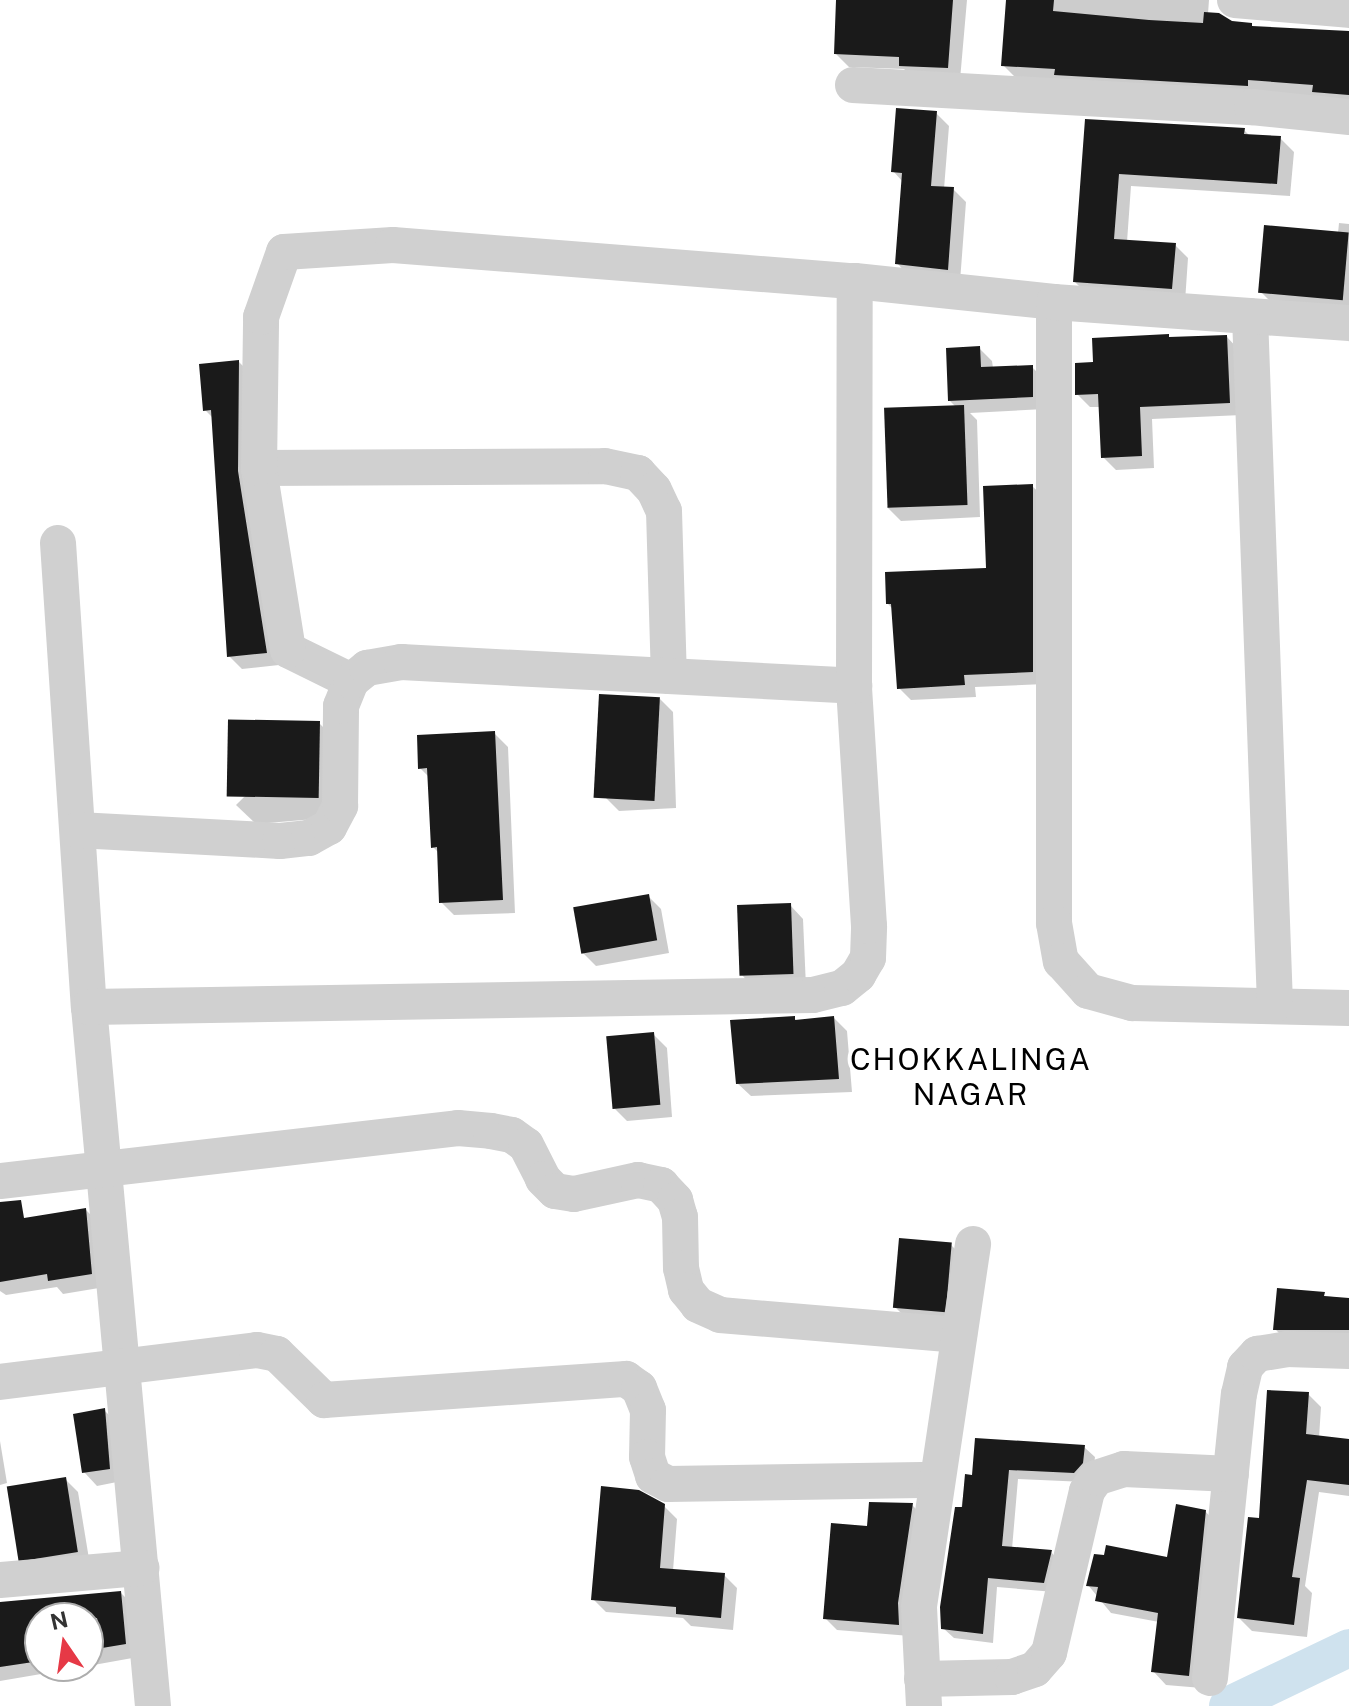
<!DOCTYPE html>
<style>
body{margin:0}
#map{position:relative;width:1349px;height:1706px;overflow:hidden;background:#fff;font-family:"Public Sans",sans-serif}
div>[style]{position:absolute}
.shadow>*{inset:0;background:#0003}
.canal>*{height:38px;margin:-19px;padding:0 19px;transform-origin:19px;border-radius:19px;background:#cfe2ee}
.building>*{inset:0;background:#1a1a1a;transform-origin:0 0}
.minor>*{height:36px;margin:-18px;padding:0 18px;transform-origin:18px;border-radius:18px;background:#d0d0d0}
span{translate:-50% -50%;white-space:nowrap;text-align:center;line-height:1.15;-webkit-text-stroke:8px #fff;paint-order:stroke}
.neighbourhood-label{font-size:30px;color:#000;letter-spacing:2px}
.north{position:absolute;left:24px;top:1602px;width:80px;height:80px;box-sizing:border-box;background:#fff;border:2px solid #adadad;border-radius:50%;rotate:347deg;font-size:22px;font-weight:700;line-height:32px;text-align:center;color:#333}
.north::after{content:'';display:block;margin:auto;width:28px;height:36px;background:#e63946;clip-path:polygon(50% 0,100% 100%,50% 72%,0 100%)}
</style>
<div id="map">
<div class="shadow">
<i style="clip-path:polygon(838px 0,967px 0,960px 80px,914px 79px,904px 69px,849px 67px,836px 54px)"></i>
<i style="clip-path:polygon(1008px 0,1209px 0,1208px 14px,1255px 28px,1349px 32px,1349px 106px,1016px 78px,1003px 65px)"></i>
<i style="clip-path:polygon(936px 113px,949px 126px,944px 189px,953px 189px,966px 202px,960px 282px,910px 277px,897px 263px,903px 182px,893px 171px)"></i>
<i style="clip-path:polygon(1087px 121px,1244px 130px,1250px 136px,1280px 138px,1294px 152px,1290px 196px,1131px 186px,1127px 242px,1175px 245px,1188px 258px,1185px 302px,1088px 295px,1075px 282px)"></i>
<i style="clip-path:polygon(1339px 223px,1349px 224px,1349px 312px,1274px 305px,1261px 292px,1338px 233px)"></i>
<i style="clip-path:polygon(1227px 337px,1240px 351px,1242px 415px,1152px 419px,1154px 468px,1116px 470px,1103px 457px,1101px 407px,1090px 407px,1077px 394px,1095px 364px)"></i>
<i style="clip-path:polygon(979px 348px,992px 361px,993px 368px,1032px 367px,1045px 380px,1045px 409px,970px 413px,977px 420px,980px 517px,901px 521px,887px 507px,956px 407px,950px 401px)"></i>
<i style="clip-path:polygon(239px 362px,252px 375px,279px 665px,242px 669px,229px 656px,213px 418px,205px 410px)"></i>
<i style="clip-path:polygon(1032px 486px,1045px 498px,1045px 684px,975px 687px,976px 697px,911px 700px,899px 688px,893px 609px,888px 604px,989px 570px)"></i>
<i style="clip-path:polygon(660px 699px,673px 712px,676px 808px,619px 811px,606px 798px)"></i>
<i style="clip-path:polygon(319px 723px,339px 743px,338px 817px,256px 824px,236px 805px)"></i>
<i style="clip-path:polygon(495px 734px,508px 747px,515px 913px,454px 915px,441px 902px,439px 853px,433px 847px,429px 777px,420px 768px)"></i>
<i style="clip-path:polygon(648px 896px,661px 909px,669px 953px,596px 966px,583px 953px)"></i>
<i style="clip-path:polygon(790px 905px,803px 919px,806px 987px,754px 988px,741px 974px)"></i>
<i style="clip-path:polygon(794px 1018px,797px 1021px,834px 1018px,847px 1031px,852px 1092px,751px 1096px,737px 1083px)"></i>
<i style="clip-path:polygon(654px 1035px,667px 1048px,672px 1117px,627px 1121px,614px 1108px)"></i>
<i style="clip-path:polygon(86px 1210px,99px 1223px,105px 1287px,63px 1294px,57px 1287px,6px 1295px,0 1291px,0 1222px)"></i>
<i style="clip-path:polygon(951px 1245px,964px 1258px,954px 1325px,909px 1321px,896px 1308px)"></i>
<i style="clip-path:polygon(1279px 1290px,1349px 1299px,1349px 1342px,1288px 1342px,1275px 1329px)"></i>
<i style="clip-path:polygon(1308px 1394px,1321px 1407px,1319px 1438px,1349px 1441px,1349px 1496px,1319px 1492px,1305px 1586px,1312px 1593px,1307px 1637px,1252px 1631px,1239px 1618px,1261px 1521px)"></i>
<i style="clip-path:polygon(104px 1410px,117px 1423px,122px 1481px,97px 1486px,84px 1472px)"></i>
<i style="clip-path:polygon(0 1441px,7px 1483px,0 1485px)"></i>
<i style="clip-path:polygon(1084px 1447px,1095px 1457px,1093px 1473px,1085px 1482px,1018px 1479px,1012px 1549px,1051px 1552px,1061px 1563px,1054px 1592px,997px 1587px,993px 1643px,954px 1638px,943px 1628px,966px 1477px)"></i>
<i style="clip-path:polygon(65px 1479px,78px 1492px,90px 1565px,34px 1570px,21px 1556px)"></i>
<i style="clip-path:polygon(912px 1505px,924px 1517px,910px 1636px,837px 1630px,825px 1618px,869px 1528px)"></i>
<i style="clip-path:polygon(664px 1506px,677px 1519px,673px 1571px,724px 1575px,737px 1588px,733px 1630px,691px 1626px,683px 1618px,606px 1612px,593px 1599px)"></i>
<i style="clip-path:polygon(1205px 1511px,1218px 1525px,1202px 1688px,1166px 1685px,1153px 1671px,1159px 1622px,1111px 1613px,1088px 1585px,1169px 1559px)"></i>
<i style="clip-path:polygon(121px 1593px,134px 1606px,138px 1657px,88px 1666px,88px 1618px,40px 1618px,40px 1666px,88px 1666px,0 1681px,0 1604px)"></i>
</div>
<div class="canal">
<i style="left:1228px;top:1706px;width:134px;rotate:-25.6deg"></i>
</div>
<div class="building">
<i style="clip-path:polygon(836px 0,953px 0,948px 68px,899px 66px,899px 57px,834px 54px)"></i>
<i style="clip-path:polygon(1006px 0,1054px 0,1053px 11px,1149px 20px,1203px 23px,1204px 12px,1219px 13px,1232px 21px,1252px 23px,1252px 26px,1349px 31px,1349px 95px,1312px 92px,1313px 85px,1248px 80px,1248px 86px,1054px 75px,1055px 69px,1001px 66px)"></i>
<i style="clip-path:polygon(896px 108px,937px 111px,931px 186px,954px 187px,948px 270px,895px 264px,902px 173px,891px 172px)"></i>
<i style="clip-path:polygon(1085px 119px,1245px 128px,1244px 134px,1281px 136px,1277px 184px,1119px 174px,1114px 239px,1176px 243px,1172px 289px,1073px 282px)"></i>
<i style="left:1264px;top:225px;width:85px;height:68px;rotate:5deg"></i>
<i style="clip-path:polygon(1169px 334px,1169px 337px,1227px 335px,1230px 403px,1140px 407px,1142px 456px,1101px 458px,1098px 394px,1075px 395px,1075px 363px,1093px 362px,1092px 338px)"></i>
<i style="clip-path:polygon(980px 346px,981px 367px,1033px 365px,1033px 397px,948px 401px,946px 348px)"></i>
<i style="clip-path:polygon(239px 360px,238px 471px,267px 653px,227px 657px,211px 410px,203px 411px,199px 364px)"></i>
<i style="left:964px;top:405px;width:100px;height:80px;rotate:88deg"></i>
<i style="clip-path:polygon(1033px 484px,1033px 672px,964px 675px,965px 685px,897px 689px,891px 604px,886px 604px,885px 572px,986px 568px,983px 486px)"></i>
<i style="left:599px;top:694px;width:61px;height:104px;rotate:3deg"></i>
<i style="left:320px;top:721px;width:77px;height:92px;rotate:91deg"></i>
<i style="clip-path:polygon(495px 731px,503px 900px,439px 903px,437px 847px,431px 848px,427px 768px,418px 769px,417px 735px)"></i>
<i style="left:649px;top:894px;width:47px;height:77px;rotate:80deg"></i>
<i style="left:791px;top:903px;width:71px;height:54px;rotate:88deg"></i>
<i style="clip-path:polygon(795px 1016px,795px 1020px,834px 1016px,839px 1079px,736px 1084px,730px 1020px)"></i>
<i style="left:654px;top:1032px;width:73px;height:48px;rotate:85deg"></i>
<i style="clip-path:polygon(21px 1200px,24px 1218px,86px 1208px,92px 1274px,48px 1281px,47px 1274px,0 1282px,0 1202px)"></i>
<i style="left:899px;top:1238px;width:53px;height:70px;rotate:5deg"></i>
<i style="clip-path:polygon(1277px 1288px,1325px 1292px,1324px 1296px,1349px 1298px,1349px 1330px,1273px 1330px)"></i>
<i style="clip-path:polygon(1267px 1390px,1309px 1392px,1306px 1434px,1349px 1439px,1349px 1485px,1307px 1480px,1292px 1577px,1300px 1578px,1294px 1625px,1237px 1618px,1248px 1517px,1259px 1518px)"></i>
<i style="clip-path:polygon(105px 1408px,110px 1469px,82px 1473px,73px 1414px)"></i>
<i style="clip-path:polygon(975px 1438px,1085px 1445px,1083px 1463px,1074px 1473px,1009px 1470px,1002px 1546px,1052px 1550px,1044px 1583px,988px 1578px,983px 1634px,941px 1629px,940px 1607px,955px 1507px,962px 1507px,965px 1474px,972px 1475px)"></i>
<i style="left:66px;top:1477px;width:76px;height:60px;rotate:81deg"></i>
<i style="clip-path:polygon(601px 1486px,639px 1490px,665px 1504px,660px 1568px,725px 1573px,721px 1618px,676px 1614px,676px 1607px,591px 1600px)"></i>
<i style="clip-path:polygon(869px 1502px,913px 1503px,898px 1603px,899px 1625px,823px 1619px,831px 1523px,867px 1526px)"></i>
<i style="clip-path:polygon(1176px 1504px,1206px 1510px,1189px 1676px,1151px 1672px,1158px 1613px,1095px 1601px,1098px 1587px,1086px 1586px,1094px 1554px,1104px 1555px,1106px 1545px,1167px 1557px)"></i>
<i style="clip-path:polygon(121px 1591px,126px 1644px,102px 1648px,97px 1618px,40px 1618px,40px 1661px,0 1667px,0 1602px)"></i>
</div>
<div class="minor">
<i style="left:1235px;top:0;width:114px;rotate:5deg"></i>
<i style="left:853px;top:85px;width:400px;rotate:3.2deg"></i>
<i style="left:1252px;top:107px;width:98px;rotate:5.9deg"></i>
<i style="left:1054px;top:302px;width:621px;rotate:90deg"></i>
<i style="left:1054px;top:923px;width:39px;rotate:80deg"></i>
<i style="left:1061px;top:961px;width:40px;rotate:48deg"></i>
<i style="left:1088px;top:991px;width:46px;rotate:15.3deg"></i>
<i style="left:1132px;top:1003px;width:217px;rotate:1.3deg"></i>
<i style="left:1250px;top:316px;width:689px;rotate:87.92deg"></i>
<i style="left:259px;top:468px;width:346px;rotate:-0.3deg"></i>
<i style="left:605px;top:466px;width:34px;rotate:12deg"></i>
<i style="left:638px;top:473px;width:23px;rotate:47deg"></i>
<i style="left:654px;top:490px;width:23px;rotate:65deg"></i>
<i style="left:664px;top:511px;width:165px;rotate:88.3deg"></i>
<i style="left:58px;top:543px;width:465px;rotate:86.2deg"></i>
<i style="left:89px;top:1007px;width:702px;rotate:84.77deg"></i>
<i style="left:351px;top:681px;width:70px;rotate:-153.8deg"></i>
<i style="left:288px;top:650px;width:184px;rotate:-99.1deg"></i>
<i style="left:259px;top:468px;width:151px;rotate:-89.2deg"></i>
<i style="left:261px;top:317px;width:69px;rotate:-70.5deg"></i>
<i style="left:284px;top:252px;width:109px;rotate:-3.7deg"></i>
<i style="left:393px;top:245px;width:463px;rotate:4.5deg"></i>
<i style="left:855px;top:281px;width:200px;rotate:6deg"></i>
<i style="left:1054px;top:302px;width:296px;rotate:4.1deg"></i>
<i style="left:78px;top:830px;width:202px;rotate:3.1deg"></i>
<i style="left:280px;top:841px;width:29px;rotate:-6deg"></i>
<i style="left:309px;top:838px;width:23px;rotate:-29deg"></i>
<i style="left:329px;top:827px;width:24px;rotate:-62deg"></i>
<i style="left:340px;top:806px;width:100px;rotate:-89.4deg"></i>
<i style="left:341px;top:706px;width:27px;rotate:-68deg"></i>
<i style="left:351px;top:681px;width:21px;rotate:-39deg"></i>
<i style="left:367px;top:668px;width:35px;rotate:-10deg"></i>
<i style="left:401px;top:662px;width:454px;rotate:3deg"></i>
<i style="left:89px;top:1007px;width:724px;rotate:-0.95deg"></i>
<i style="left:813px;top:995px;width:30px;rotate:-14deg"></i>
<i style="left:842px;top:988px;width:21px;rotate:-39deg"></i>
<i style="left:858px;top:975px;width:20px;rotate:-60deg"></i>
<i style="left:868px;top:958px;width:32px;rotate:-88deg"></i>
<i style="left:869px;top:926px;width:240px;rotate:-93.6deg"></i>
<i style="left:854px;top:686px;width:405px;rotate:-89.9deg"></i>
<i style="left:0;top:1181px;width:461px;rotate:-6.6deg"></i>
<i style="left:458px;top:1128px;width:33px;rotate:5deg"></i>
<i style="left:491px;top:1131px;width:21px;rotate:11deg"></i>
<i style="left:512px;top:1135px;width:17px;rotate:36deg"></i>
<i style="left:526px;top:1145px;width:38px;rotate:63deg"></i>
<i style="left:543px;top:1179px;width:17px;rotate:45deg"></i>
<i style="left:555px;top:1191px;width:19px;rotate:9deg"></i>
<i style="left:574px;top:1194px;width:66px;rotate:-12.3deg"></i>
<i style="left:638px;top:1180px;width:24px;rotate:12deg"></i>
<i style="left:661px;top:1185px;width:21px;rotate:47deg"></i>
<i style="left:675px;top:1200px;width:18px;rotate:74deg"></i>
<i style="left:680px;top:1217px;width:51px;rotate:88.9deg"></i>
<i style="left:681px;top:1268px;width:23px;rotate:77deg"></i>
<i style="left:686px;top:1290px;width:19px;rotate:51deg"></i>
<i style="left:698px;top:1305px;width:24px;rotate:24deg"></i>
<i style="left:720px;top:1315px;width:240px;rotate:4.8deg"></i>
<i style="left:0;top:1382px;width:259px;rotate:-7.1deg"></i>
<i style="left:257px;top:1350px;width:20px;rotate:11deg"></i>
<i style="left:277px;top:1354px;width:66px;rotate:44.4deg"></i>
<i style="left:324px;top:1400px;width:303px;rotate:-4deg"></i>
<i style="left:626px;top:1379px;width:16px;rotate:35deg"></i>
<i style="left:639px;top:1388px;width:24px;rotate:68deg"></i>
<i style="left:648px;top:1410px;width:47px;rotate:91.2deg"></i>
<i style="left:647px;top:1457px;width:20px;rotate:72deg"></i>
<i style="left:653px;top:1476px;width:17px;rotate:28deg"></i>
<i style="left:668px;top:1484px;width:269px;rotate:-0.9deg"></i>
<i style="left:0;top:1580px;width:142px;rotate:-4.9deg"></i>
<i style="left:1210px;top:1678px;width:285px;rotate:-84.2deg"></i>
<i style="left:1239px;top:1394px;width:28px;rotate:-77deg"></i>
<i style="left:1245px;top:1367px;width:18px;rotate:-47deg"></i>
<i style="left:1257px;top:1354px;width:30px;rotate:-9deg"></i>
<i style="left:1287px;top:1349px;width:62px;rotate:1.8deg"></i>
<i style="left:922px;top:1679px;width:90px;rotate:-1.3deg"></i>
<i style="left:1012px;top:1677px;width:24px;rotate:-19deg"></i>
<i style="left:1035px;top:1669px;width:21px;rotate:-49deg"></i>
<i style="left:1049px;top:1653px;width:166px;rotate:-76.8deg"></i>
<i style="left:1087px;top:1491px;width:16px;rotate:-55deg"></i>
<i style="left:1096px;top:1478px;width:29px;rotate:-18deg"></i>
<i style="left:1124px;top:1469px;width:107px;rotate:2.7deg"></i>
<i style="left:924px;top:1706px;width:100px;rotate:-92.9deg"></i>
<i style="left:919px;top:1606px;width:366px;rotate:-81.5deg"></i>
</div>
<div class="neighbourhood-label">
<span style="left:971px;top:1076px">CHOKKALINGA<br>NAGAR</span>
</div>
<div class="north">N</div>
</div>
